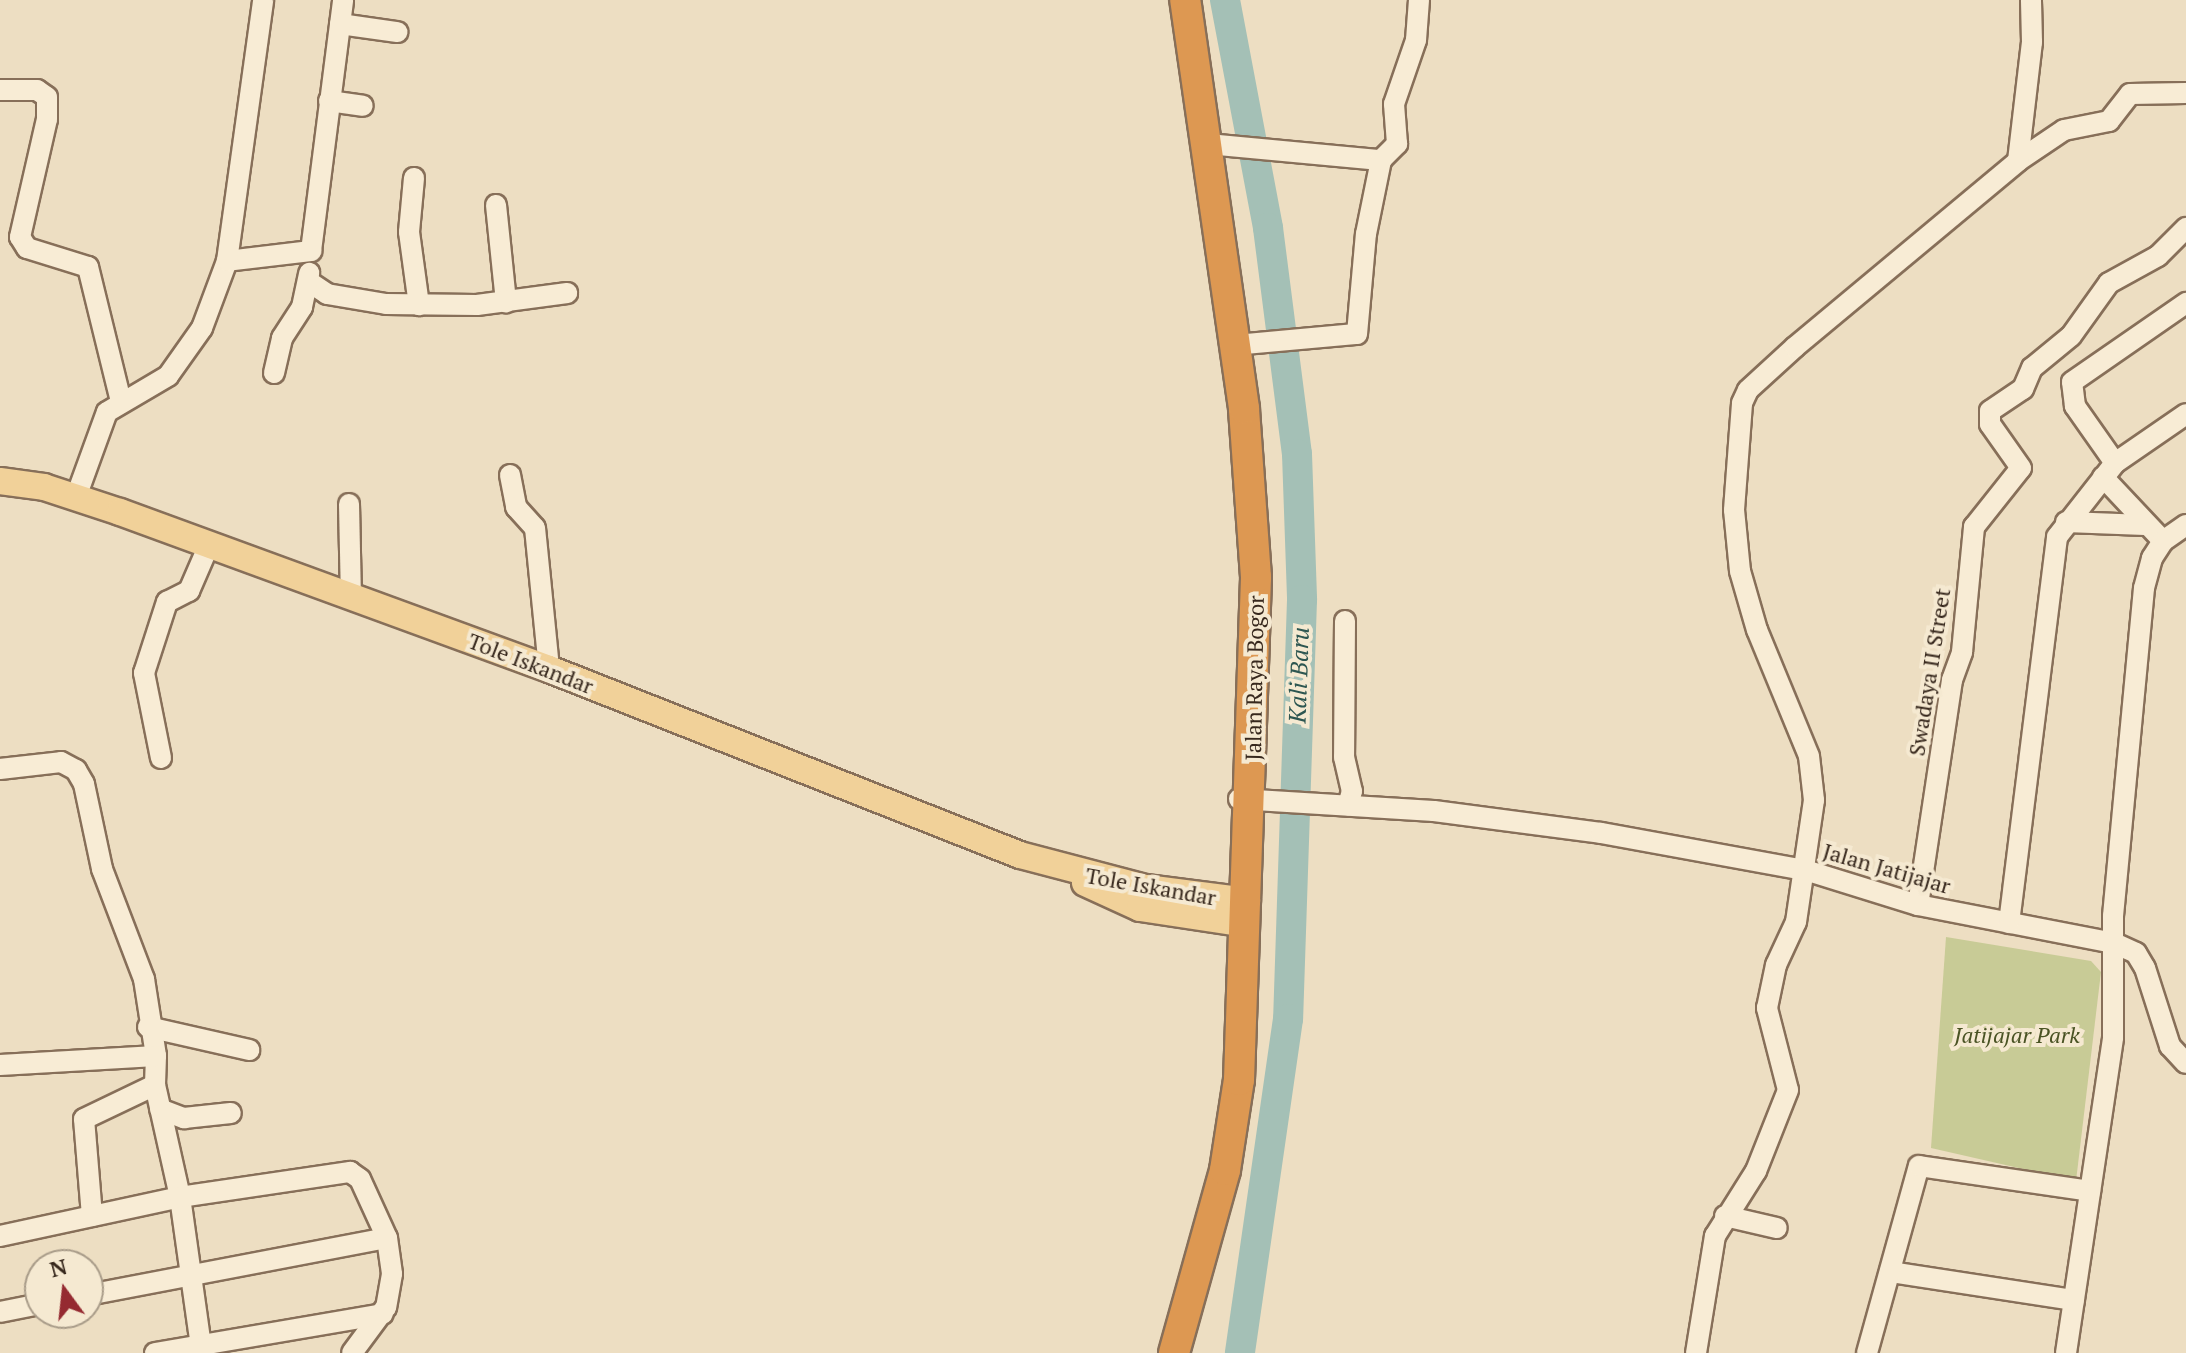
<!DOCTYPE html>
<style>
body{margin:0}
#map{position:relative;width:2186px;height:1353px;overflow:hidden;background:#eddec2;font-family:"PT Serif",serif}
div>[style]{position:absolute}
.green>*{inset:0;background:#c8cb96}
.river>*{height:30px;margin:-15px;padding:0 15px;transform-origin:15px;border-radius:15px;background:#a4c0b6}
.roads{filter:drop-shadow(2px 0 #876f59) drop-shadow(-2px 0 #876f59) drop-shadow(0 2px #876f59) drop-shadow(0 -2px #876f59)}
.minor>*{height:20px;margin:-10px;padding:0 10px;transform-origin:10px;border-radius:10px;background:#f8ecd5}
.major>*{height:26px;margin:-13px;padding:0 13px;transform-origin:13px;border-radius:13px;background:#f1d199}
.highway>*{height:30px;margin:-15px;padding:0 15px;transform-origin:15px;border-radius:15px;background:#dd9852}
span{translate:-50% -50%;white-space:nowrap;text-align:center;line-height:1.15;-webkit-text-stroke:8px #f5e9d1;paint-order:stroke}
.street-label{font-size:22px;color:#37281d}
.park-label{font-size:22px;color:#4a5324;font-style:italic}
.water-label{font-size:24px;color:#2d5651;font-style:italic}
.north{position:absolute;left:24px;top:1249px;width:80px;height:80px;box-sizing:border-box;background:#f5e9d1;border:2px solid #a99c89;border-radius:50%;rotate:345deg;font-size:22px;font-weight:700;line-height:32px;text-align:center;color:#37281d}
.north::after{content:'';display:block;margin:auto;width:28px;height:36px;background:#952a31;clip-path:polygon(50% 0,100% 100%,50% 72%,0 100%)}
</style>
<div id="map">
<div class="green">
<i style="clip-path:polygon(1946px 937px,2091px 961px,2101px 972px,2076px 1181px,1931px 1148px)"></i>
</div>
<div class="river">
<i style="left:1225px;top:0;width:232px;rotate:79.3deg"></i>
<i style="left:1268px;top:228px;width:228px;rotate:82.7deg"></i>
<i style="left:1297px;top:454px;width:146px;rotate:88deg"></i>
<i style="left:1302px;top:600px;width:419px;rotate:91.9deg"></i>
<i style="left:1288px;top:1019px;width:337px;rotate:98.2deg"></i>
</div>
<div class="roads">
<div class="minor">
<i style="left:340px;top:24px;width:58px;rotate:8deg"></i>
<i style="left:0;top:90px;width:37px"></i>
<i style="left:37px;top:90px;width:12px;rotate:35deg"></i>
<i style="left:47px;top:97px;width:22px;rotate:90deg"></i>
<i style="left:47px;top:119px;width:121px;rotate:102.9deg"></i>
<i style="left:20px;top:237px;width:13px;rotate:58deg"></i>
<i style="left:27px;top:248px;width:64px;rotate:17.3deg"></i>
<i style="left:88px;top:267px;width:138px;rotate:76.2deg"></i>
<i style="left:329px;top:101px;width:34px;rotate:8deg"></i>
<i style="left:1207px;top:144px;width:175px;rotate:5.3deg"></i>
<i style="left:2018px;top:161px;width:55px;rotate:-34deg"></i>
<i style="left:2064px;top:130px;width:46px;rotate:-11.3deg"></i>
<i style="left:2109px;top:121px;width:34px;rotate:-52deg"></i>
<i style="left:2130px;top:94px;width:56px;rotate:-1deg"></i>
<i style="left:414px;top:178px;width:54px;rotate:95.3deg"></i>
<i style="left:409px;top:232px;width:74px;rotate:82.2deg"></i>
<i style="left:496px;top:205px;width:98px;rotate:84.1deg"></i>
<i style="left:227px;top:261px;width:85px;rotate:-6.8deg"></i>
<i style="left:311px;top:251px;width:253px;rotate:-82.7deg"></i>
<i style="left:308px;top:281px;width:23px;rotate:34deg"></i>
<i style="left:327px;top:294px;width:60px;rotate:9.6deg"></i>
<i style="left:386px;top:304px;width:91px;rotate:0.6deg"></i>
<i style="left:477px;top:305px;width:91px;rotate:-7.6deg"></i>
<i style="left:1235px;top:345px;width:122px;rotate:-5.2deg"></i>
<i style="left:1357px;top:334px;width:100px;rotate:-84.9deg"></i>
<i style="left:1366px;top:234px;width:76px;rotate:-78.5deg"></i>
<i style="left:1381px;top:160px;width:23px;rotate:-45deg"></i>
<i style="left:1397px;top:144px;width:40px;rotate:-94.3deg"></i>
<i style="left:1394px;top:104px;width:68px;rotate:-71deg"></i>
<i style="left:1416px;top:40px;width:40px;rotate:-85.7deg"></i>
<i style="left:274px;top:373px;width:36px;rotate:-77deg"></i>
<i style="left:282px;top:338px;width:37px;rotate:-57deg"></i>
<i style="left:302px;top:307px;width:35px;rotate:-78deg"></i>
<i style="left:2115px;top:463px;width:70px;rotate:-125.1deg"></i>
<i style="left:2075px;top:406px;width:24px;rotate:-97deg"></i>
<i style="left:2072px;top:382px;width:139px;rotate:-34.7deg"></i>
<i style="left:510px;top:475px;width:33px;rotate:79deg"></i>
<i style="left:516px;top:507px;width:28px;rotate:48deg"></i>
<i style="left:535px;top:528px;width:142px;rotate:84.3deg"></i>
<i style="left:2103px;top:477px;width:88px;rotate:46.8deg"></i>
<i style="left:76px;top:497px;width:90px;rotate:-70deg"></i>
<i style="left:107px;top:412px;width:71px;rotate:-30.5deg"></i>
<i style="left:168px;top:376px;width:59px;rotate:-54.7deg"></i>
<i style="left:202px;top:328px;width:72px;rotate:-69.5deg"></i>
<i style="left:227px;top:261px;width:263px;rotate:-82.1deg"></i>
<i style="left:349px;top:504px;width:93px;rotate:88.8deg"></i>
<i style="left:2066px;top:522px;width:79px;rotate:2.2deg"></i>
<i style="left:1345px;top:621px;width:136px;rotate:90.4deg"></i>
<i style="left:1344px;top:757px;width:35px;rotate:77deg"></i>
<i style="left:1352px;top:791px;width:15px;rotate:106deg"></i>
<i style="left:161px;top:758px;width:87px;rotate:-101.3deg"></i>
<i style="left:144px;top:673px;width:75px;rotate:-72.1deg"></i>
<i style="left:167px;top:602px;width:25px;rotate:-27deg"></i>
<i style="left:189px;top:591px;width:48px;rotate:-66.6deg"></i>
<i style="left:0;top:769px;width:61px;rotate:-6.5deg"></i>
<i style="left:61px;top:762px;width:17px;rotate:28deg"></i>
<i style="left:76px;top:770px;width:16px;rotate:60deg"></i>
<i style="left:84px;top:784px;width:87px;rotate:78deg"></i>
<i style="left:102px;top:869px;width:118px;rotate:69.1deg"></i>
<i style="left:144px;top:979px;width:78px;rotate:81.1deg"></i>
<i style="left:156px;top:1056px;width:29px;rotate:92deg"></i>
<i style="left:155px;top:1085px;width:115px;rotate:77.4deg"></i>
<i style="left:180px;top:1197px;width:158px;rotate:82deg"></i>
<i style="left:1239px;top:799px;width:195px;rotate:3.5deg"></i>
<i style="left:1434px;top:811px;width:168px;rotate:7.5deg"></i>
<i style="left:1601px;top:833px;width:207px;rotate:10.3deg"></i>
<i style="left:1805px;top:870px;width:118px;rotate:17.2deg"></i>
<i style="left:1918px;top:905px;width:200px;rotate:11deg"></i>
<i style="left:2114px;top:943px;width:24px;rotate:24deg"></i>
<i style="left:2136px;top:953px;width:17px;rotate:59deg"></i>
<i style="left:2145px;top:968px;width:82px;rotate:72.2deg"></i>
<i style="left:2170px;top:1046px;width:23px;rotate:47deg"></i>
<i style="left:1918px;top:905px;width:228px;rotate:-81.4deg"></i>
<i style="left:1952px;top:680px;width:30px;rotate:-70deg"></i>
<i style="left:1962px;top:652px;width:126px;rotate:-84.5deg"></i>
<i style="left:1974px;top:527px;width:75px;rotate:-51.5deg"></i>
<i style="left:2021px;top:468px;width:54px;rotate:-125.2deg"></i>
<i style="left:1990px;top:424px;width:13px;rotate:-90deg"></i>
<i style="left:1990px;top:411px;width:40px;rotate:-34deg"></i>
<i style="left:2023px;top:389px;width:23px;rotate:-67deg"></i>
<i style="left:2032px;top:368px;width:50px;rotate:-39.4deg"></i>
<i style="left:2071px;top:336px;width:65px;rotate:-54.4deg"></i>
<i style="left:2109px;top:283px;width:56px;rotate:-28.9deg"></i>
<i style="left:2158px;top:256px;width:40px;rotate:-45deg"></i>
<i style="left:2009px;top:923px;width:389px;rotate:-82.9deg"></i>
<i style="left:2057px;top:537px;width:94px;rotate:-51.9deg"></i>
<i style="left:2115px;top:463px;width:86px;rotate:-34.6deg"></i>
<i style="left:148px;top:1027px;width:104px;rotate:12.8deg"></i>
<i style="left:0;top:1065px;width:156px;rotate:-3.3deg"></i>
<i style="left:160px;top:1109px;width:26px;rotate:21deg"></i>
<i style="left:184px;top:1118px;width:47px;rotate:-6.1deg"></i>
<i style="left:92px;top:1216px;width:97px;rotate:-94.7deg"></i>
<i style="left:84px;top:1119px;width:79px;rotate:-25.6deg"></i>
<i style="left:1725px;top:1216px;width:53px;rotate:13deg"></i>
<i style="left:0;top:1236px;width:184px;rotate:-12.2deg"></i>
<i style="left:180px;top:1197px;width:172px;rotate:-8.4deg"></i>
<i style="left:350px;top:1172px;width:12px;rotate:35deg"></i>
<i style="left:360px;top:1179px;width:65px;rotate:65.4deg"></i>
<i style="left:387px;top:1238px;width:36px;rotate:82deg"></i>
<i style="left:392px;top:1274px;width:34px;rotate:100deg"></i>
<i style="left:386px;top:1307px;width:57px;rotate:126.5deg"></i>
<i style="left:1890px;top:1272px;width:186px;rotate:8.7deg"></i>
<i style="left:88px;top:1295px;width:304px;rotate:-10.8deg"></i>
<i style="left:0;top:1312px;width:41px;rotate:-11.3deg"></i>
<i style="left:155px;top:1353px;width:231px;rotate:-9.7deg"></i>
<i style="left:1696px;top:1353px;width:119px;rotate:-80.8deg"></i>
<i style="left:1715px;top:1236px;width:77px;rotate:-57.8deg"></i>
<i style="left:1756px;top:1171px;width:87px;rotate:-68.4deg"></i>
<i style="left:1788px;top:1090px;width:85px;rotate:-104.4deg"></i>
<i style="left:1767px;top:1008px;width:44px;rotate:-78.2deg"></i>
<i style="left:1776px;top:965px;width:47px;rotate:-65.1deg"></i>
<i style="left:1796px;top:922px;width:123px;rotate:-81.6deg"></i>
<i style="left:1814px;top:800px;width:44px;rotate:-96.5deg"></i>
<i style="left:1809px;top:756px;width:136px;rotate:-112.4deg"></i>
<i style="left:1757px;top:630px;width:61px;rotate:-106.1deg"></i>
<i style="left:1740px;top:571px;width:61px;rotate:-95.6deg"></i>
<i style="left:1734px;top:510px;width:107px;rotate:-85.7deg"></i>
<i style="left:1742px;top:403px;width:14px;rotate:-65deg"></i>
<i style="left:1748px;top:390px;width:64px;rotate:-42.5deg"></i>
<i style="left:1795px;top:347px;width:290px;rotate:-39.8deg"></i>
<i style="left:2018px;top:161px;width:120px;rotate:-83.3deg"></i>
<i style="left:2032px;top:42px;width:42px;rotate:-91.4deg"></i>
<i style="left:1867px;top:1353px;width:194px;rotate:-74.5deg"></i>
<i style="left:1919px;top:1166px;width:173px;rotate:8.3deg"></i>
<i style="left:2066px;top:1353px;width:319px;rotate:-81.5deg"></i>
<i style="left:2113px;top:1037px;width:121px;rotate:-90deg"></i>
<i style="left:2113px;top:916px;width:329px;rotate:-84.6deg"></i>
<i style="left:2144px;top:588px;width:31px;rotate:-75deg"></i>
<i style="left:2152px;top:558px;width:20px;rotate:-57deg"></i>
<i style="left:2163px;top:541px;width:28px;rotate:-35deg"></i>
</div>
<div class="major">
<i style="left:0;top:481px;width:44px;rotate:7.8deg"></i>
<i style="left:44px;top:487px;width:80px;rotate:18.2deg"></i>
<i style="left:120px;top:512px;width:457px;rotate:20.1deg"></i>
<i style="left:549px;top:669px;width:506px;rotate:21.55deg"></i>
<i style="left:1020px;top:855px;width:130px;rotate:14.7deg"></i>
<i style="left:1146px;top:888px;width:102px;rotate:7.3deg"></i>
<i style="left:1085px;top:883px;width:60px;rotate:24.4deg"></i>
<i style="left:1140px;top:908px;width:107px;rotate:8.6deg"></i>
</div>
<div class="highway">
<i style="left:1174px;top:1353px;width:190px;rotate:-74.4deg"></i>
<i style="left:1225px;top:1170px;width:91px;rotate:-81.2deg"></i>
<i style="left:1239px;top:1080px;width:503px;rotate:-88.06deg"></i>
<i style="left:1256px;top:577px;width:169px;rotate:-94.1deg"></i>
<i style="left:1244px;top:408px;width:412px;rotate:-98.2deg"></i>
</div>
</div>
<div class="street-label">
<span style="left:531px;top:663px;rotate:21deg">Tole Iskandar</span>
<span style="left:1929px;top:672px;rotate:-81deg">Swadaya II Street</span>
<span style="left:1254px;top:678px;rotate:-89deg">Jalan Raya Bogor</span>
<span style="left:1887px;top:868px;rotate:16deg">Jalan Jatijajar</span>
<span style="left:1151px;top:886px;rotate:10deg">Tole Iskandar</span>
</div>
<div class="park-label">
<span style="left:2017px;top:1035px">Jatijajar Park</span>
</div>
<div class="water-label">
<span style="left:1299px;top:675px;rotate:-88deg">Kali Baru</span>
</div>
<div class="north">N</div>
</div>
